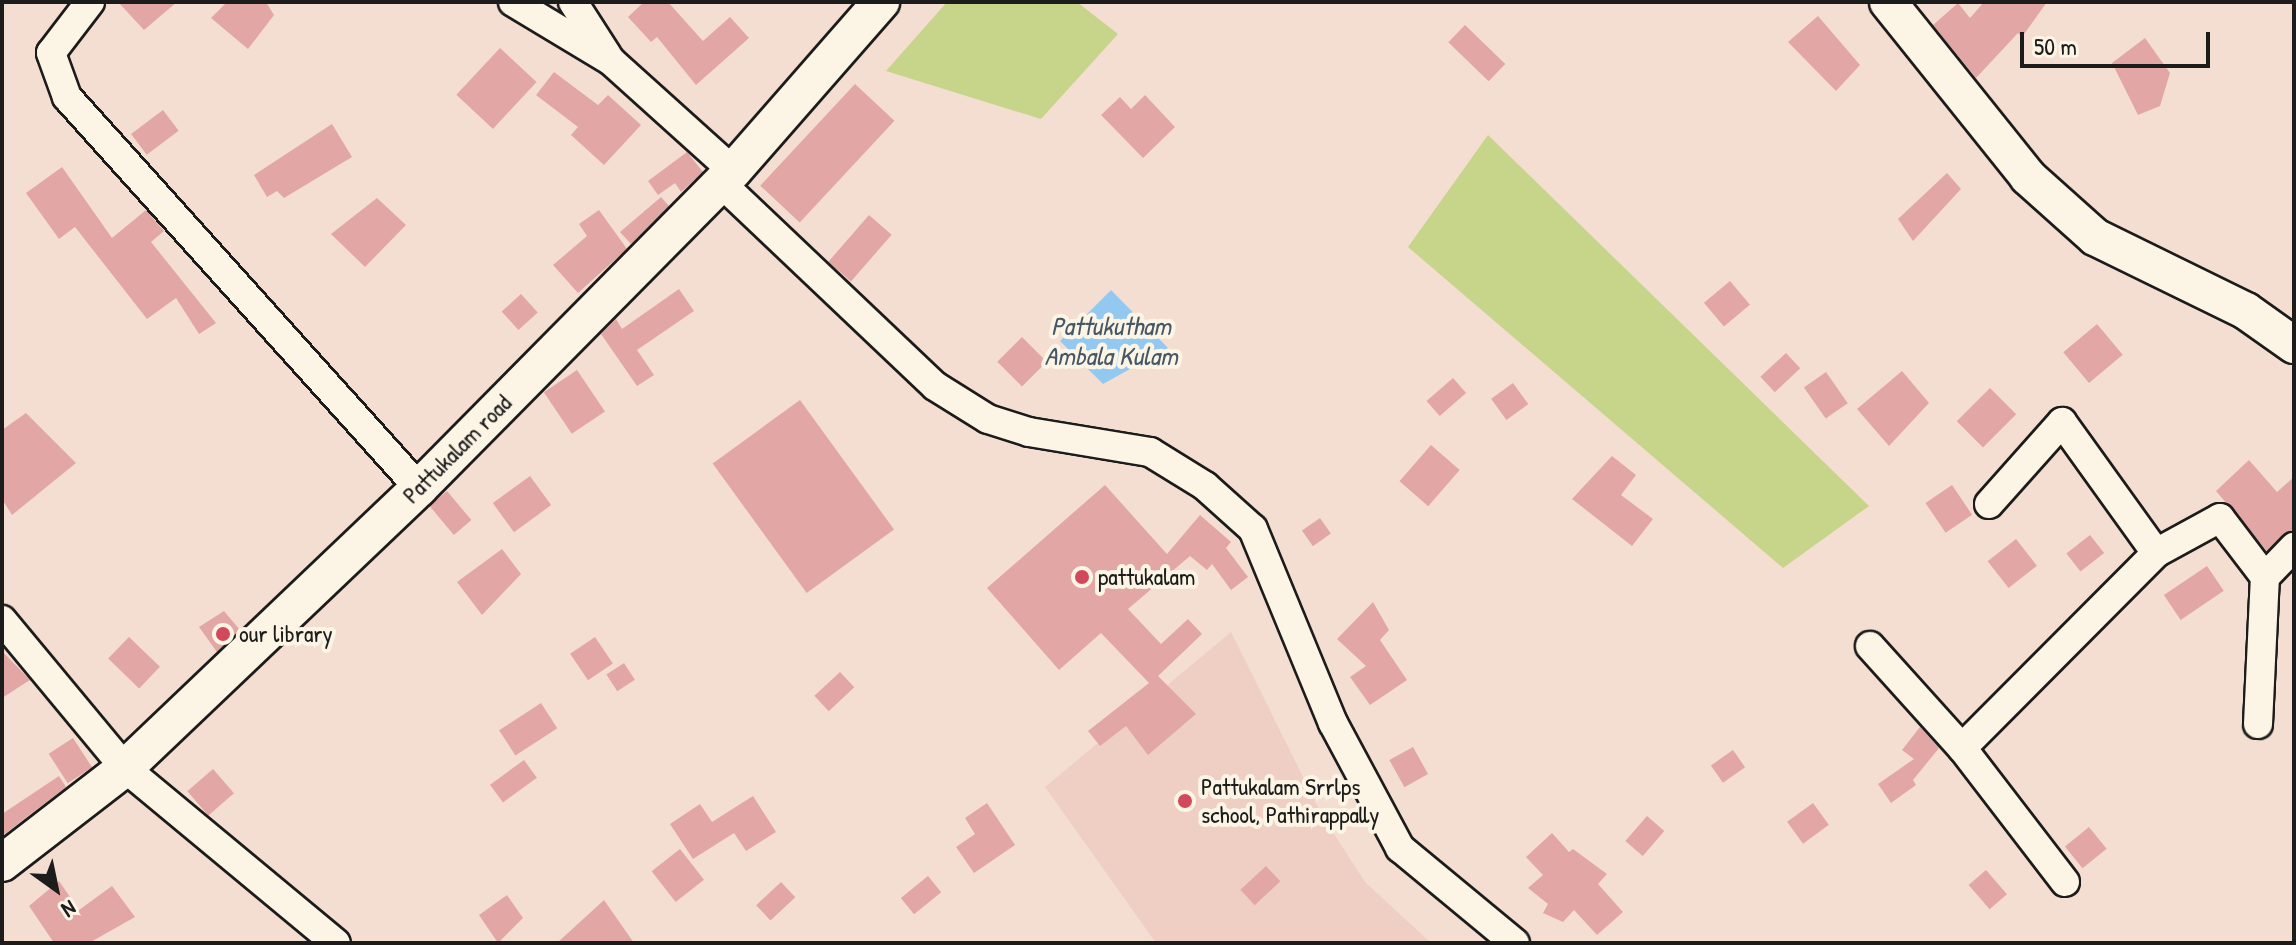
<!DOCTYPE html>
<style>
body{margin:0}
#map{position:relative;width:2296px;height:945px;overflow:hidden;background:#f4ded2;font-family:"Patrick Hand",sans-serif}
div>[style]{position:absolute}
.built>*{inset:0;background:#efcec4}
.green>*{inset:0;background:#c6d589}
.water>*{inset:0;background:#93c8f1}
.building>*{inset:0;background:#e2a7a4;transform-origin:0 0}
.roads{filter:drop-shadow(2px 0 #1c1c1c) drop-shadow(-2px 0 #1c1c1c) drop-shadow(0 2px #1c1c1c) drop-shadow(0 -2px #1c1c1c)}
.minor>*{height:28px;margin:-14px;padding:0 14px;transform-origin:14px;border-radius:14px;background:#fcf5e5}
.major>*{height:36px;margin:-18px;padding:0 18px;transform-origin:18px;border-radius:18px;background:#fcf5e5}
.dots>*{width:22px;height:22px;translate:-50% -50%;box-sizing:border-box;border:4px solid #fcf5e5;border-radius:50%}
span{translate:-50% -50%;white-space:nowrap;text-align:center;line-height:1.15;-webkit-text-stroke:8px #fcf5e5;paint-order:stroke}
.street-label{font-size:24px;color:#1c1c1c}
.poi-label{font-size:24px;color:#1c1c1c}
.left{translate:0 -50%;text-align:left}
.water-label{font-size:26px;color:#465867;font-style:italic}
.frame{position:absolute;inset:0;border:4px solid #1c1c1c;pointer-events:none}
.north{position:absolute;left:16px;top:849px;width:80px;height:80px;-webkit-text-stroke:6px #fcf5e5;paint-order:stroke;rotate:147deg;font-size:22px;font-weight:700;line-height:32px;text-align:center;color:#1c1c1c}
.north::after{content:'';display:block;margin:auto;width:28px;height:36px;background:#1c1c1c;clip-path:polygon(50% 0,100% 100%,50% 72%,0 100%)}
.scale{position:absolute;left:2020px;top:32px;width:190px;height:36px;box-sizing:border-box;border:4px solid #1c1c1c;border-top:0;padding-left:10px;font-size:24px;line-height:28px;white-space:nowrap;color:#1c1c1c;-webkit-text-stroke:6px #fcf5e5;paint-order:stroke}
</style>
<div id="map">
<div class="built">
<i style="clip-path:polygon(1231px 632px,1322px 815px,1365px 882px,1431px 943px,1156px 943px,1045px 787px)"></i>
</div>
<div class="green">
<i style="clip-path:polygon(947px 2px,1077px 2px,1118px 34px,1041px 119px,886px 71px)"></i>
<i style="clip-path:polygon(1488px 135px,1869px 506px,1783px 568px,1408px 247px)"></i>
</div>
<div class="water">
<i style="clip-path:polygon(1111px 290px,1168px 348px,1103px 384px,1060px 341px)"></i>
</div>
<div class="building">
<i style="clip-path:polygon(118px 2px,177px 2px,144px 30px)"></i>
<i style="clip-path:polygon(227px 2px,266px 2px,274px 15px,248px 49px,211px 18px)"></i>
<i style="clip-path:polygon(644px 2px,668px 2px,703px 41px,730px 17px,749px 38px,696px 85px,657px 37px,651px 42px,628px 17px)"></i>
<i style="clip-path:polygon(1984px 2px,2047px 2px,2022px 37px,2018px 33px,1976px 78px,1933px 25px,1958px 3px,1970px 18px)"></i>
<i style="clip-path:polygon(1818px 16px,1860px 65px,1836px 91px,1788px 42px)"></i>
<i style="left:1465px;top:25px;width:56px;height:24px;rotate:44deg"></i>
<i style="clip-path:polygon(2145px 38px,2170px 73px,2160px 106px,2138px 115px,2112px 63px)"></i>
<i style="left:500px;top:48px;width:50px;height:64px;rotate:43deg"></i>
<i style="clip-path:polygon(554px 72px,598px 105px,608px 95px,641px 125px,604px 165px,571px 135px,578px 127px,536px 95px)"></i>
<i style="left:855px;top:84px;width:54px;height:139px;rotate:43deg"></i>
<i style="clip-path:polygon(1145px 95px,1175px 127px,1143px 158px,1101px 115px,1120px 97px,1131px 109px)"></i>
<i style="left:163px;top:110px;width:26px;height:40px;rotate:53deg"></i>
<i style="clip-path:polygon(332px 124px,352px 157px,284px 198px,277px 191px,267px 197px,254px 175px)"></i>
<i style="clip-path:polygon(687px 152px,703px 172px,681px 192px,675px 183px,658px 195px,648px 181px)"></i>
<i style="clip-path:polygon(62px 167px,112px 238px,146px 210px,164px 231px,151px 242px,216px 323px,199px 334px,176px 298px,147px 319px,75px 227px,59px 239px,26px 193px)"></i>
<i style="clip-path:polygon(1947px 173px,1961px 189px,1913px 241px,1898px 219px)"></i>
<i style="clip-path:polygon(661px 197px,669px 206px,631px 244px,620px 232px)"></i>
<i style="clip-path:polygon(377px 198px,406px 225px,365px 267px,331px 234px)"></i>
<i style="clip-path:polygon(599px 210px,627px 249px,578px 293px,553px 265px,587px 236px,579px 224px)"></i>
<i style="left:869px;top:215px;width:30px;height:62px;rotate:41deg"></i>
<i style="left:1730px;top:281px;width:31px;height:34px;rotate:50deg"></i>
<i style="clip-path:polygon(679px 289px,694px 311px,637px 350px,654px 375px,637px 386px,601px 334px,616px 319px,622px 329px)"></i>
<i style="left:521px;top:294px;width:25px;height:26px;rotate:48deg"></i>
<i style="left:2097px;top:324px;width:40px;height:44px;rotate:50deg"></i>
<i style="left:1022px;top:337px;width:35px;height:35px;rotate:45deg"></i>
<i style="left:1786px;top:353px;width:21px;height:35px;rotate:47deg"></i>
<i style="left:577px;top:370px;width:50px;height:40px;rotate:56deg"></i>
<i style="clip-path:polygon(1902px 371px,1929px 403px,1889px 446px,1857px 409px)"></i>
<i style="left:1826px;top:372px;width:38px;height:27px;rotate:55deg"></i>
<i style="left:1453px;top:378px;width:20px;height:35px;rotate:49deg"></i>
<i style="left:1513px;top:383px;width:26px;height:27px;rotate:54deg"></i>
<i style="left:1990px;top:388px;width:37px;height:47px;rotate:45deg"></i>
<i style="left:800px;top:400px;width:160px;height:108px;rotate:54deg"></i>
<i style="clip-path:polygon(26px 413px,76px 463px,12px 515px,2px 499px,2px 430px)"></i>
<i style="left:1431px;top:445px;width:38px;height:48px;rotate:41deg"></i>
<i style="clip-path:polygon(1612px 456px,1636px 475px,1621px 495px,1653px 519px,1632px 546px,1572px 499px)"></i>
<i style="clip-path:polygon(2249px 460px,2277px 492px,2294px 477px,2294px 528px,2267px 551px,2216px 491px)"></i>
<i style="left:530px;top:476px;width:36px;height:46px;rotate:54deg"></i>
<i style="clip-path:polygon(1105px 485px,1167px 554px,1200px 515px,1231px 542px,1226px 548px,1248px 577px,1231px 590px,1212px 564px,1207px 570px,1190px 556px,1128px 609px,1161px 644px,1188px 619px,1202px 634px,1158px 676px,1196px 714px,1148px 755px,1126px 726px,1100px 746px,1088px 731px,1149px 683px,1101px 633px,1059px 670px,987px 588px)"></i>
<i style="left:1952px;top:485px;width:36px;height:32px;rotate:56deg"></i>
<i style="left:447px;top:491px;width:38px;height:23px;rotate:50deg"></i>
<i style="left:1320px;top:518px;width:19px;height:22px;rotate:55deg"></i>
<i style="left:2090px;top:535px;width:23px;height:30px;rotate:52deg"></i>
<i style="left:2016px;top:539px;width:34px;height:36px;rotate:52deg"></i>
<i style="clip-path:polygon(502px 549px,521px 574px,482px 615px,457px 582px)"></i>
<i style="left:2207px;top:566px;width:30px;height:52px;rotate:56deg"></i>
<i style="clip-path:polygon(1373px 602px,1389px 630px,1380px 640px,1407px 680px,1370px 705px,1350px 677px,1366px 666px,1337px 639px)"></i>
<i style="clip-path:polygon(224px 611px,240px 630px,217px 652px,199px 627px)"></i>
<i style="left:129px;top:637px;width:43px;height:30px;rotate:44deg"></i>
<i style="left:595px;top:637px;width:32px;height:30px;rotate:56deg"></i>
<i style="clip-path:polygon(2px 651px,30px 680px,2px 698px)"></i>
<i style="left:624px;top:663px;width:20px;height:21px;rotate:57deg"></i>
<i style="left:840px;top:672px;width:21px;height:35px;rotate:47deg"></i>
<i style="left:541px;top:703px;width:30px;height:50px;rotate:57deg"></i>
<i style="clip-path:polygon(1920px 727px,1939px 748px,1913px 780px,1916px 785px,1891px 803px,1878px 784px,1914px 759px,1902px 750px)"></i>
<i style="left:73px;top:738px;width:35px;height:29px;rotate:57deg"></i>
<i style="left:1413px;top:747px;width:31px;height:27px;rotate:61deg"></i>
<i style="left:1733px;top:750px;width:21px;height:27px;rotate:55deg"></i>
<i style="left:524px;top:760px;width:22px;height:42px;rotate:54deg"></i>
<i style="left:213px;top:769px;width:32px;height:34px;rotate:49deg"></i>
<i style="clip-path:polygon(59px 776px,66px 787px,2px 836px,2px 814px)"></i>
<i style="clip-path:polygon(753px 796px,776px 832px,746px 851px,734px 833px,693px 859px,670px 824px,700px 804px,712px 822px)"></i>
<i style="clip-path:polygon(987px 803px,1015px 845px,974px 873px,956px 847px,975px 834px,965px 818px)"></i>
<i style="left:1813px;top:803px;width:27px;height:32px;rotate:54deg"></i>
<i style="left:1647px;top:816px;width:23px;height:33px;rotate:41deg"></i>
<i style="left:2089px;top:827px;width:28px;height:31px;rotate:51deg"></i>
<i style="clip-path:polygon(1552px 833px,1569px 852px,1573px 849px,1607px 874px,1598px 884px,1623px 912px,1597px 935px,1574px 910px,1563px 922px,1543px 913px,1548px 904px,1528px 888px,1543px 875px,1526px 857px)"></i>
<i style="left:680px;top:849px;width:39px;height:36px;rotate:52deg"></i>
<i style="left:1266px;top:866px;width:21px;height:35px;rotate:47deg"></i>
<i style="left:1986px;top:870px;width:32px;height:23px;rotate:49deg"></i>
<i style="left:928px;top:876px;width:21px;height:35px;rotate:51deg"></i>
<i style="clip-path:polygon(59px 881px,79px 910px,112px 886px,135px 917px,89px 943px,54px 943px,29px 906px)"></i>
<i style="left:781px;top:882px;width:21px;height:34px;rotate:47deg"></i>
<i style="clip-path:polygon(507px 895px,523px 918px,498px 943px,479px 915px)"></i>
<i style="clip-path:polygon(604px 900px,634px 943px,557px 943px)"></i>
</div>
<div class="roads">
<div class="minor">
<i style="left:90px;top:2px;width:64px;rotate:127.4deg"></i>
<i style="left:51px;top:53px;width:47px;rotate:70deg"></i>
<i style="left:67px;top:97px;width:526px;rotate:48deg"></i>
<i style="left:513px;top:2px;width:114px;rotate:31deg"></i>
<i style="left:611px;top:61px;width:164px;rotate:42deg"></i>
<i style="left:573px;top:2px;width:63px;rotate:57.3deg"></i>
<i style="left:720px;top:182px;width:296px;rotate:43.5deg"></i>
<i style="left:935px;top:386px;width:62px;rotate:31.9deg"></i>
<i style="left:988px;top:419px;width:43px;rotate:17.6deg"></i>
<i style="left:1029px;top:432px;width:123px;rotate:9.4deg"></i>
<i style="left:1150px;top:452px;width:65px;rotate:31.7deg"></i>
<i style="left:1205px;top:486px;width:64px;rotate:41.9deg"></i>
<i style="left:1253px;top:529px;width:210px;rotate:67.6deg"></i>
<i style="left:1333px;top:723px;width:142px;rotate:61.8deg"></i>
<i style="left:1400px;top:848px;width:149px;rotate:39.6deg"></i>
<i style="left:1989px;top:504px;width:110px;rotate:-48.3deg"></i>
<i style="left:2062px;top:422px;width:161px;rotate:54.3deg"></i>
<i style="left:2px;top:620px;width:192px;rotate:50.3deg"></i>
<i style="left:125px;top:768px;width:274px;rotate:39.7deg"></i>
<i style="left:1870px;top:646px;width:137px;rotate:48deg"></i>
<i style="left:2258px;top:724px;width:147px;rotate:-87.3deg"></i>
<i style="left:2065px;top:882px;width:169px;rotate:-127.5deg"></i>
<i style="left:1962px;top:748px;width:275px;rotate:-45.1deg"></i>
<i style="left:2156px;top:553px;width:73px;rotate:-28.7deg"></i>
<i style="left:2220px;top:518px;width:74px;rotate:52.7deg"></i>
<i style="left:2265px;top:577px;width:42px;rotate:-46deg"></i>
</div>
<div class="major">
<i style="left:1888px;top:2px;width:224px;rotate:51.3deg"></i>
<i style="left:2028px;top:177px;width:90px;rotate:41.8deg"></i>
<i style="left:2095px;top:237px;width:168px;rotate:26.1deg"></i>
<i style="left:2246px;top:311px;width:59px;rotate:35.3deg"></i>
<i style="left:2px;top:863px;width:155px;rotate:-37.7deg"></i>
<i style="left:125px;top:768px;width:406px;rotate:-43.6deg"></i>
<i style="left:419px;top:488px;width:446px;rotate:-45.3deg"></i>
<i style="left:733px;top:171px;width:225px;rotate:-48.8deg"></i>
</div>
</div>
<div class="dots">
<i style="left:1082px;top:577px;background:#d1495b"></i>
<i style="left:223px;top:634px;background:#d1495b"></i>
<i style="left:1185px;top:801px;background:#d1495b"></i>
</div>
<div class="street-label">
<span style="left:457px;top:449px;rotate:-45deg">Pattukalam road</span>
</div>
<div class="poi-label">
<span class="left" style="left:1098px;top:577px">pattukalam</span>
<span class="left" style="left:239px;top:634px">our library</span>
<span class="left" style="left:1201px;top:801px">Pattukalam Srrlps<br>school, Pathirappally</span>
</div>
<div class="water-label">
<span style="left:1111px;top:341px">Pattukutham<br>Ambala Kulam</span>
</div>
<div class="frame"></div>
<div class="north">N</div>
<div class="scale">50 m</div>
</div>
